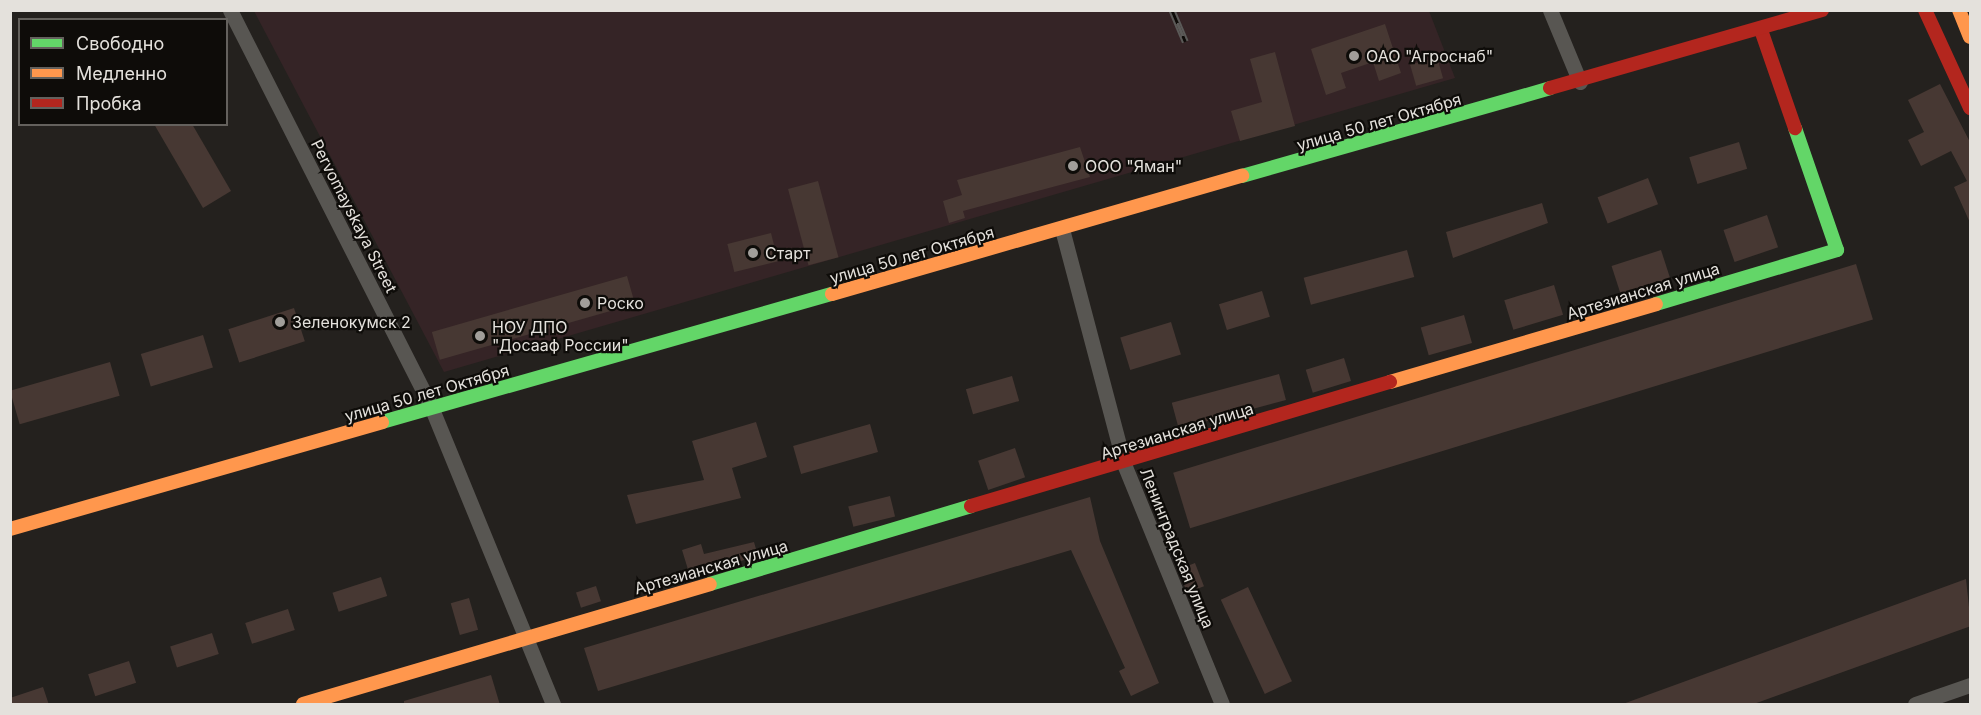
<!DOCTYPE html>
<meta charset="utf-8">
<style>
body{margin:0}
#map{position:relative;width:1981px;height:715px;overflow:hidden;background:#24211e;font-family:Inter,sans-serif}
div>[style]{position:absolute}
.industrial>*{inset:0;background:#352426}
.building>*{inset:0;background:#473833;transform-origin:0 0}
.street>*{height:15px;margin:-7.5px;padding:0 7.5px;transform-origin:7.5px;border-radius:7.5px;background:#585652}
.fast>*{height:14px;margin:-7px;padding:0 7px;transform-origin:7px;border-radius:7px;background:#63d668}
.slow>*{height:14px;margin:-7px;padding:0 7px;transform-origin:7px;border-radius:7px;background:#ff974d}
.jam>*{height:14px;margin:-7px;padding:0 7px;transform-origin:7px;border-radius:7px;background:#b3261e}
.rail>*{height:7px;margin-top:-3.5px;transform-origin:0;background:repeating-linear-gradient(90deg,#0e0c09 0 14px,#5b5a58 0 28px);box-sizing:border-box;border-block:2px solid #5b5a58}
.dots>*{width:16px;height:16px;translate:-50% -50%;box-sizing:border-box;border:3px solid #0e0c09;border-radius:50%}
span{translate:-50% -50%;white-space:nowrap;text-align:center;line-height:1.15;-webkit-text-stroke:4.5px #0e0c09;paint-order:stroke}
.poi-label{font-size:16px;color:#e4e1dc}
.left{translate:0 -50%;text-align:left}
.street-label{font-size:16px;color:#e4e1dc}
.frame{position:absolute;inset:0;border:12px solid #e4e1dc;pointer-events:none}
.legend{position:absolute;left:18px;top:18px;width:210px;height:108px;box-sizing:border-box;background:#0e0c09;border:2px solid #64615d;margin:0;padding:8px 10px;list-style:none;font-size:18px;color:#e4e1dc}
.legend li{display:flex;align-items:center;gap:12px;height:30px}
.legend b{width:30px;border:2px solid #64615d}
</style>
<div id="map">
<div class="industrial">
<i style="clip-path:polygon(254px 11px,1429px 11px,1455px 78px,444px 372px)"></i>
</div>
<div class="building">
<i style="clip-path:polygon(1385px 24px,1401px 73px,1379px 81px,1373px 62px,1341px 73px,1346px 88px,1326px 95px,1311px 49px)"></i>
<i style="clip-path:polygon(1275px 52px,1295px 126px,1240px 141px,1231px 111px,1262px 102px,1250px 59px)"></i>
<i style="left:1437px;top:57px;width:22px;height:28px;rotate:74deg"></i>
<i style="clip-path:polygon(1940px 84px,1971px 144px,1971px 225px,1954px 187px,1967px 181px,1951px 151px,1921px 166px,1908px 140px,1924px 132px,1908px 100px)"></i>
<i style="clip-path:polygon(154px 124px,192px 124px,231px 191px,203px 208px)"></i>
<i style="left:1739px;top:142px;width:28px;height:52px;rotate:73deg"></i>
<i style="clip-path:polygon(1080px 147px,1090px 177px,963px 211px,965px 218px,949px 223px,943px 201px,962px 195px,957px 180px)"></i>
<i style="left:1648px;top:178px;width:28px;height:54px;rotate:69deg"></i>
<i style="left:818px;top:181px;width:79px;height:31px;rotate:75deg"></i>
<i style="clip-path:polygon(1542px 203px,1548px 223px,1453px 258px,1446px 232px)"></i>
<i style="left:1767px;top:215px;width:34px;height:46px;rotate:71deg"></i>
<i style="left:771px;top:233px;width:29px;height:45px;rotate:76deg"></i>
<i style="left:1407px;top:250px;width:28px;height:107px;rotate:75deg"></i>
<i style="left:1661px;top:250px;width:32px;height:52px;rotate:72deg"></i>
<i style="left:1856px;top:264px;width:58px;height:714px;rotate:73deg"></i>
<i style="left:627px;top:276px;width:29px;height:203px;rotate:74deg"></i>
<i style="left:1554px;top:285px;width:31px;height:52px;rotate:73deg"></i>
<i style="left:1262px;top:291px;width:27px;height:45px;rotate:73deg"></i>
<i style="left:294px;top:308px;width:35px;height:69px;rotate:72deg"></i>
<i style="left:1464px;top:315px;width:29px;height:45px;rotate:74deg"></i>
<i style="left:1171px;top:322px;width:34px;height:53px;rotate:73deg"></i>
<i style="left:203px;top:335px;width:34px;height:65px;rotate:73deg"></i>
<i style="left:1344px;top:358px;width:24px;height:40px;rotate:73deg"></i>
<i style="left:110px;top:362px;width:35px;height:104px;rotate:74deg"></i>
<i style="left:1279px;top:374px;width:27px;height:111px;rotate:75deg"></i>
<i style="left:1012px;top:376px;width:26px;height:48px;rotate:74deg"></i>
<i style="clip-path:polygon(756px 422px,767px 457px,732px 468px,741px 498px,636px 524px,627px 495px,704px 480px,692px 441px)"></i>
<i style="left:870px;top:424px;width:29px;height:80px;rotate:74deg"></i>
<i style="left:1015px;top:448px;width:31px;height:39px;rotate:71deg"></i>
<i style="left:890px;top:496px;width:21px;height:43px;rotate:76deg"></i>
<i style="clip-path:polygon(1090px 497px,1100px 541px,1159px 683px,1131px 696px,1119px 671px,1125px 668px,1071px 550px,598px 691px,584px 648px)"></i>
<i style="clip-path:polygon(754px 542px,758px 556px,690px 576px,682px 550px,701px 544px,704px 554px)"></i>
<i style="left:1195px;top:563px;width:25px;height:18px;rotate:69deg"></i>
<i style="left:381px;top:577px;width:20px;height:51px;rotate:72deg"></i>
<i style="clip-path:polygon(1966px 579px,1971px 626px,1751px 705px,1620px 705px)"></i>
<i style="left:596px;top:586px;width:16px;height:21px;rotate:72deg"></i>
<i style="left:1248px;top:587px;width:104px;height:30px;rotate:65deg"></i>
<i style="left:469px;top:598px;width:33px;height:19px;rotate:74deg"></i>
<i style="left:288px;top:609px;width:22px;height:45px;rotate:72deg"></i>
<i style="left:212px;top:633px;width:22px;height:44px;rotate:72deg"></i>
<i style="left:129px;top:661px;width:23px;height:43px;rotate:72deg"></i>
<i style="clip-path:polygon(491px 675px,500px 705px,404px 705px,404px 701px)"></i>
<i style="clip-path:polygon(43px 687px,49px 705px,10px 705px,10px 698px)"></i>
</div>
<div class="street">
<i style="left:230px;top:10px;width:447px;rotate:63.1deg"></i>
<i style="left:432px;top:409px;width:319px;rotate:67.7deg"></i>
<i style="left:1550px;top:10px;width:78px;rotate:67.4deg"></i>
<i style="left:1062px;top:229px;width:243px;rotate:75.2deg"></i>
<i style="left:1124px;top:464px;width:259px;rotate:67.8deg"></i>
<i style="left:1915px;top:704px;width:58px;rotate:-19.1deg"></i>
</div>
<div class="fast">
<i style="left:1242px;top:176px;width:320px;rotate:-15.9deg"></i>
<i style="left:1656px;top:304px;width:189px;rotate:-16.6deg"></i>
<i style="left:1837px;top:250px;width:129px;rotate:-109deg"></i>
<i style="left:382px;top:422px;width:468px;rotate:-15.9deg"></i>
<i style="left:710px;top:584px;width:272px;rotate:-16.6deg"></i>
</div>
<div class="slow">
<i style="left:1959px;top:10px;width:29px;rotate:68deg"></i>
<i style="left:832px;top:294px;width:427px;rotate:-16.1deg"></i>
<i style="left:1390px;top:382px;width:277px;rotate:-16.3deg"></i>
<i style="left:10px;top:529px;width:387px;rotate:-16deg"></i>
<i style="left:303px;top:704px;width:424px;rotate:-16.4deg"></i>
</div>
<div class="jam">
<i style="left:1925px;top:10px;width:108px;rotate:65.3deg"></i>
<i style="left:1761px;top:30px;width:104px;rotate:70.9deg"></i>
<i style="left:1550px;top:88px;width:283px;rotate:-16deg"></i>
<i style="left:971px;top:506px;width:437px;rotate:-16.5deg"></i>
</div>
<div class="rail">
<i style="left:1172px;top:10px;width:34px;rotate:67deg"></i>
</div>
<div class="dots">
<i style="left:1354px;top:56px;background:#a19e9a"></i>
<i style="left:1073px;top:166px;background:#a19e9a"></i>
<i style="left:753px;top:253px;background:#a19e9a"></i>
<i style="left:585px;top:303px;background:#a19e9a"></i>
<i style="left:280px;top:322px;background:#a19e9a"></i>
<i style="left:480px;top:336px;background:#a19e9a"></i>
</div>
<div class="poi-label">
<span class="left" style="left:1366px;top:56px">ОАО "Агроснаб"</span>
<span class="left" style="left:1085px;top:166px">ООО "Яман"</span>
<span class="left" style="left:765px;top:253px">Старт</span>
<span class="left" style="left:597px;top:303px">Роско</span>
<span class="left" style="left:292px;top:322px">Зеленокумск 2</span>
<span class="left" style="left:492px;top:336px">НОУ ДПО<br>"Досааф России"</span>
</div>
<div class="street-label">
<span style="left:1379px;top:122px;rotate:-16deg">улица 50 лет Октября</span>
<span style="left:354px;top:216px;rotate:63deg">Pervomayskaya Street</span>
<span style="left:912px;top:255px;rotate:-16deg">улица 50 лет Октября</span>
<span style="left:1643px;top:291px;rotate:-17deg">Артезианская улица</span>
<span style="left:427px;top:393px;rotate:-16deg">улица 50 лет Октября</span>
<span style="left:1177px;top:431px;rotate:-17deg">Артезианская улица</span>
<span style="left:1177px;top:548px;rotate:68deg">Ленинградская улица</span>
<span style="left:711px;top:567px;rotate:-16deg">Артезианская улица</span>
</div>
<div class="frame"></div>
<ul class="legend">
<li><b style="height:8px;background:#63d668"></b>Свободно</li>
<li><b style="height:8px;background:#ff974d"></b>Медленно</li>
<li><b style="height:8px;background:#b3261e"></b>Пробка</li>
</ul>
</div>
